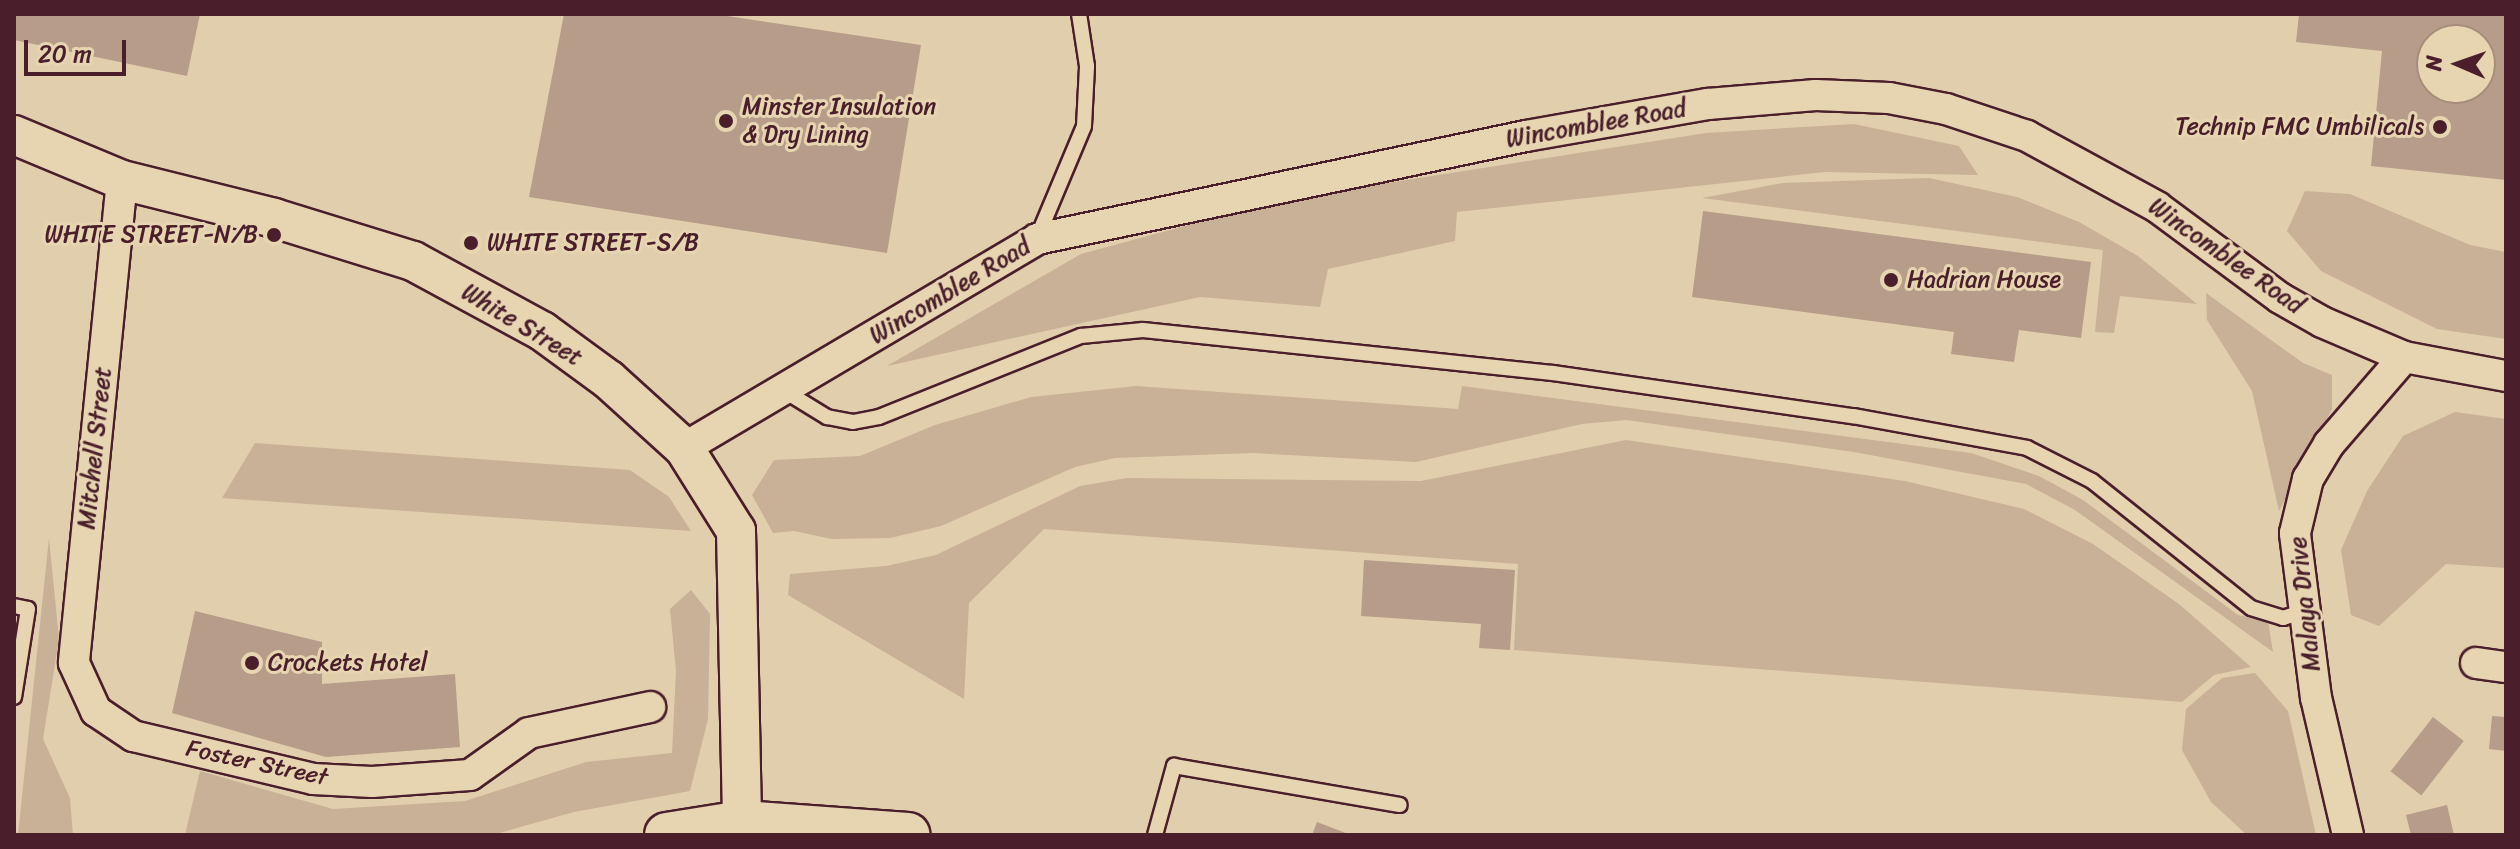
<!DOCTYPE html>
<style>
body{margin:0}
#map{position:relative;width:2520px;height:849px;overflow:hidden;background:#e1cead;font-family:Sriracha,sans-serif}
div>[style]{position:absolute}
.green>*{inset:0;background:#c8b197}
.building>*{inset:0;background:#b79d89;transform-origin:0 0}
.roads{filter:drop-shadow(2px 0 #4a1f2b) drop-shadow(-2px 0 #4a1f2b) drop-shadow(0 2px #4a1f2b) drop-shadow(0 -2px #4a1f2b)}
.service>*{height:14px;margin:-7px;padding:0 7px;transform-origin:7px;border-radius:7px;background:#e7d5b2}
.minor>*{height:30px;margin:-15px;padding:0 15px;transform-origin:15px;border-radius:15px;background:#e7d5b2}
.tertiary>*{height:38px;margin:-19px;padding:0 19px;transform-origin:19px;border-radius:19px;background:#e7d5b2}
.primary>*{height:44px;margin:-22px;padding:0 22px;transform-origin:22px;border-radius:22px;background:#e7d5b2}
.dots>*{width:22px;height:22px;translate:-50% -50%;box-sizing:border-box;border:4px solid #e7d5b2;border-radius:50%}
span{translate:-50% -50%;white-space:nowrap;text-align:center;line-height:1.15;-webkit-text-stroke:6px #e7d5b2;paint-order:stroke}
.poi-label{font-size:24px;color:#4a1f2b}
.left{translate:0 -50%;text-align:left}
.right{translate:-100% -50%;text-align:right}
.street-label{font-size:24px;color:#4a1f2b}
.frame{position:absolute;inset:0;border:16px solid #4a1f2b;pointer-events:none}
.north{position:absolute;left:2416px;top:24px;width:80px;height:80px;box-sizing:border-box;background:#e7d5b2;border:2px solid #a88c7c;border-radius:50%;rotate:272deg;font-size:22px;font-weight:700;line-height:32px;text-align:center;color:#4a1f2b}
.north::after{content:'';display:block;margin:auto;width:28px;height:36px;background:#4a1f2b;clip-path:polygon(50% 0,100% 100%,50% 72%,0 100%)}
.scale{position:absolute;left:24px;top:40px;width:102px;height:36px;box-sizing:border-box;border:4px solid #4a1f2b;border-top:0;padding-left:10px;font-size:24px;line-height:28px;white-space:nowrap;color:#4a1f2b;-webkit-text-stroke:6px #e7d5b2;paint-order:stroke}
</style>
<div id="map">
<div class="green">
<i style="clip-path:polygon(1854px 124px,1959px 146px,1978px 175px,1825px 172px,1457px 212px,1455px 241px,1328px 269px,1320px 307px,1200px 297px,887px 366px,1081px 254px,1285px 199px,1706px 133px)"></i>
<i style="clip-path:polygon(1929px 178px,2017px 197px,2079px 222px,2138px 256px,2197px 304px,2120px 296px,2114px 333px,2095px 332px,2103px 250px,1702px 198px,1783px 183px)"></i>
<i style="clip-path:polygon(2305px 191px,2350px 194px,2470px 245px,2506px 252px,2506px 339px,2437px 329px,2321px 271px,2287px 231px)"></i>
<i style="clip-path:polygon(2206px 293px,2303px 363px,2332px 375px,2332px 409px,2279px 511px,2252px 391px,2207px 320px)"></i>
<i style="clip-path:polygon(1136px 386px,1458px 409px,1462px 386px,1971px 453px,2039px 476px,2083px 500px,2238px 615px,2268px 621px,2273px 652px,2075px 510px,2026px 484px,1854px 452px,1626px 420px,1582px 424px,1416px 462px,1252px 453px,1115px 458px,1075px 467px,941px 526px,890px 538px,832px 539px,794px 531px,773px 533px,752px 495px,774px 460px,860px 456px,935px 425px,1031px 397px)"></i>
<i style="clip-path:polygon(2455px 412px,2506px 419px,2506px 568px,2446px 564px,2379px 626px,2351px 615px,2341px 550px,2367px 491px,2403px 436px)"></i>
<i style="clip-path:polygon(1626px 440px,1905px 481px,2024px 509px,2093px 544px,2179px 604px,2251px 667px,2214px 675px,2182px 702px,1514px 650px,1518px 564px,1044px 529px,969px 603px,964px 699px,788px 595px,790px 574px,886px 566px,936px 555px,1080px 486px,1127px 478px,1421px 481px)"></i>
<i style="clip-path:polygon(255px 443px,630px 470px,669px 497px,691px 531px,222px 498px)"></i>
<i style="clip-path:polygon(49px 538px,59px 639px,43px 739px,70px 798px,73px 835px,18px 835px)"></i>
<i style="clip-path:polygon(691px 590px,710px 614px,708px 719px,690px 791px,574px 812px,492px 835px,185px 835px,200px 771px,333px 809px,465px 801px,586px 762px,672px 753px,676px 671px,670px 609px)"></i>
<i style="clip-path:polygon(2255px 673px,2288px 711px,2316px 835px,2247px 835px,2211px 802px,2182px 750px,2186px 709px,2222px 678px)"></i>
</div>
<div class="building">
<i style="clip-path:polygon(14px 14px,200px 14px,187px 76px,14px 40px)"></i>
<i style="clip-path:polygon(564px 14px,714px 14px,921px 45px,887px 253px,529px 197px)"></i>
<i style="clip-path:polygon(evenodd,2299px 14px,2506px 14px,2506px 180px,2371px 166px,2382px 51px,2296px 42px,2299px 14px,2432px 40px,2480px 40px,2480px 88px,2432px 88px,2432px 40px)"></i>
<i style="clip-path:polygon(1703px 211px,2091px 262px,2081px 338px,2019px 330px,2014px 362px,1951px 354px,1954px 332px,1692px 297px)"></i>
<i style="clip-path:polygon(1364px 560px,1515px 570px,1510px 650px,1479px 648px,1481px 624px,1361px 616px)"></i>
<i style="clip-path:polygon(195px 611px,322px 642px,322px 684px,455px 674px,460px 747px,326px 757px,172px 713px)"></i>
<i style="clip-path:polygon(2492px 716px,2506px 717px,2506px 751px,2489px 749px)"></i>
<i style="left:2433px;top:717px;width:39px;height:69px;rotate:38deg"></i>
<i style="clip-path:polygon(2447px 805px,2454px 835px,2411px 835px,2406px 815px)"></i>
<i style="clip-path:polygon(1317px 822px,1351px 835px,1312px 835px)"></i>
</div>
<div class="roads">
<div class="service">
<i style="left:1037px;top:238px;width:121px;rotate:-67.2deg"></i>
<i style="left:1084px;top:126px;width:60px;rotate:-87.1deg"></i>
<i style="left:1087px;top:66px;width:53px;rotate:-98.7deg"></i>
<i style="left:783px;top:390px;width:52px;rotate:31.5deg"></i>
<i style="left:827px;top:417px;width:26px;rotate:11deg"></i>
<i style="left:853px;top:422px;width:26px;rotate:-11deg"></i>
<i style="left:879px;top:417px;width:218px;rotate:-21.9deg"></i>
<i style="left:1081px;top:336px;width:62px;rotate:-5.5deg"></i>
<i style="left:1143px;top:330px;width:412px;rotate:6deg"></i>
<i style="left:1553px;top:373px;width:303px;rotate:8.2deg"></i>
<i style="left:1853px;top:416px;width:177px;rotate:10.4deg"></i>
<i style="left:2027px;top:448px;width:73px;rotate:26.9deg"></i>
<i style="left:2092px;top:481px;width:203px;rotate:38.6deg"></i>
<i style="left:2251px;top:608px;width:34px;rotate:17deg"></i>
<i style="left:2283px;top:618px;width:20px;rotate:-18deg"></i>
<i style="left:14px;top:606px;width:14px;rotate:12deg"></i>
<i style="left:28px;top:609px;width:89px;rotate:99deg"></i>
<i style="left:1155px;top:835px;width:72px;rotate:-74.6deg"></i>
<i style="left:1174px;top:766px;width:229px;rotate:9.8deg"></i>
</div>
<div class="minor">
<i style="left:122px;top:180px;width:485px;rotate:95.7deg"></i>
<i style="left:74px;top:663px;width:53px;rotate:65.4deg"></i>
<i style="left:96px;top:711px;width:45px;rotate:34deg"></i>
<i style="left:133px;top:736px;width:185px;rotate:13.4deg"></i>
<i style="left:313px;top:779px;width:59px;rotate:2.9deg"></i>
<i style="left:372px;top:782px;width:98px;rotate:-4.1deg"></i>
<i style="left:470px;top:775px;width:72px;rotate:-35.4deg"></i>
<i style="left:529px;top:733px;width:124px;rotate:-12.1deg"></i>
<i style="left:684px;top:448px;width:410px;rotate:-30.6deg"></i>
<i style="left:1037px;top:239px;width:500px;rotate:-11.9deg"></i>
<i style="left:1526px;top:136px;width:185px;rotate:-10deg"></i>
<i style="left:1708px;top:104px;width:108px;rotate:-4.8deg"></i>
<i style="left:1816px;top:95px;width:73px;rotate:2.4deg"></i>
<i style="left:1889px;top:98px;width:58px;rotate:10.9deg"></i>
<i style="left:1946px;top:109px;width:85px;rotate:18.4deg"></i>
<i style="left:2027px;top:136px;width:148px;rotate:28.6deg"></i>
<i style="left:2157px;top:207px;width:153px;rotate:36.5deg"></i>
<i style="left:2280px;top:298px;width:48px;rotate:29.7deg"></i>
<i style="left:2322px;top:322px;width:89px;rotate:23.1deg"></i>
<i style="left:2404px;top:357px;width:104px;rotate:10.6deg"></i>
<i style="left:2476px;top:663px;width:30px;rotate:8deg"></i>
<i style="left:2348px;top:835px;width:141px;rotate:-103.1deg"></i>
<i style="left:2316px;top:698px;width:166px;rotate:-97.3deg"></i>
<i style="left:2295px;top:533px;width:56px;rotate:-76.5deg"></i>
<i style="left:2308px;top:479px;width:41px;rotate:-59deg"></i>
<i style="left:2329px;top:444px;width:115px;rotate:-49.2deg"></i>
</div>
<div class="tertiary">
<i style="left:14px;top:135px;width:117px;rotate:22.6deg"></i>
<i style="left:122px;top:180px;width:157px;rotate:14deg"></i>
<i style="left:274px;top:218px;width:145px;rotate:17.2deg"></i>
<i style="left:413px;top:261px;width:147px;rotate:28.5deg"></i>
<i style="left:542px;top:331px;width:83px;rotate:36.2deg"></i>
<i style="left:609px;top:380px;width:101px;rotate:42.2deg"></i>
<i style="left:684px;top:448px;width:98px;rotate:57.9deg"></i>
<i style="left:736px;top:531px;width:292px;rotate:88.8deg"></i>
</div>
<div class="primary">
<i style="left:667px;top:835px;width:76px;rotate:-9.1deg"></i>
<i style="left:742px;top:823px;width:166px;rotate:4.1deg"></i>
</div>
</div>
<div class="dots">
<i style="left:726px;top:121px;background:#4a1f2b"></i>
<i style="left:2440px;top:127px;background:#4a1f2b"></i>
<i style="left:274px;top:235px;background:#4a1f2b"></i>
<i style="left:471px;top:243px;background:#4a1f2b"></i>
<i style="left:1891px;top:280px;background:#4a1f2b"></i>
<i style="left:252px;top:663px;background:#4a1f2b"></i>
</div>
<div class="poi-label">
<span class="left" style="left:742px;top:121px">Minster Insulation<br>&amp; Dry Lining</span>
<span class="right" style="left:2424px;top:127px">Technip FMC Umbilicals</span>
<span class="right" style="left:258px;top:235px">WHITE STREET-N/B</span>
<span class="left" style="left:487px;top:243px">WHITE STREET-S/B</span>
<span class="left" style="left:1907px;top:280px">Hadrian House</span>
<span class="left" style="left:268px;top:663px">Crockets Hotel</span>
</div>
<div class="street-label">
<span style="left:1596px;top:124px;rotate:-10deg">Wincomblee Road</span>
<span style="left:2226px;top:256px;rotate:35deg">Wincomblee Road</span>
<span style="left:950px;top:291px;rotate:-31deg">Wincomblee Road</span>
<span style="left:522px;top:325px;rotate:31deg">White Street</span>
<span style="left:95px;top:448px;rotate:-84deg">Mitchell Street</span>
<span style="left:2305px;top:604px;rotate:-96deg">Malaya Drive</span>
<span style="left:257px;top:763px;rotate:12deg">Foster Street</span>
</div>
<div class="frame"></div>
<div class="north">N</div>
<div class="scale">20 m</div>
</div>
